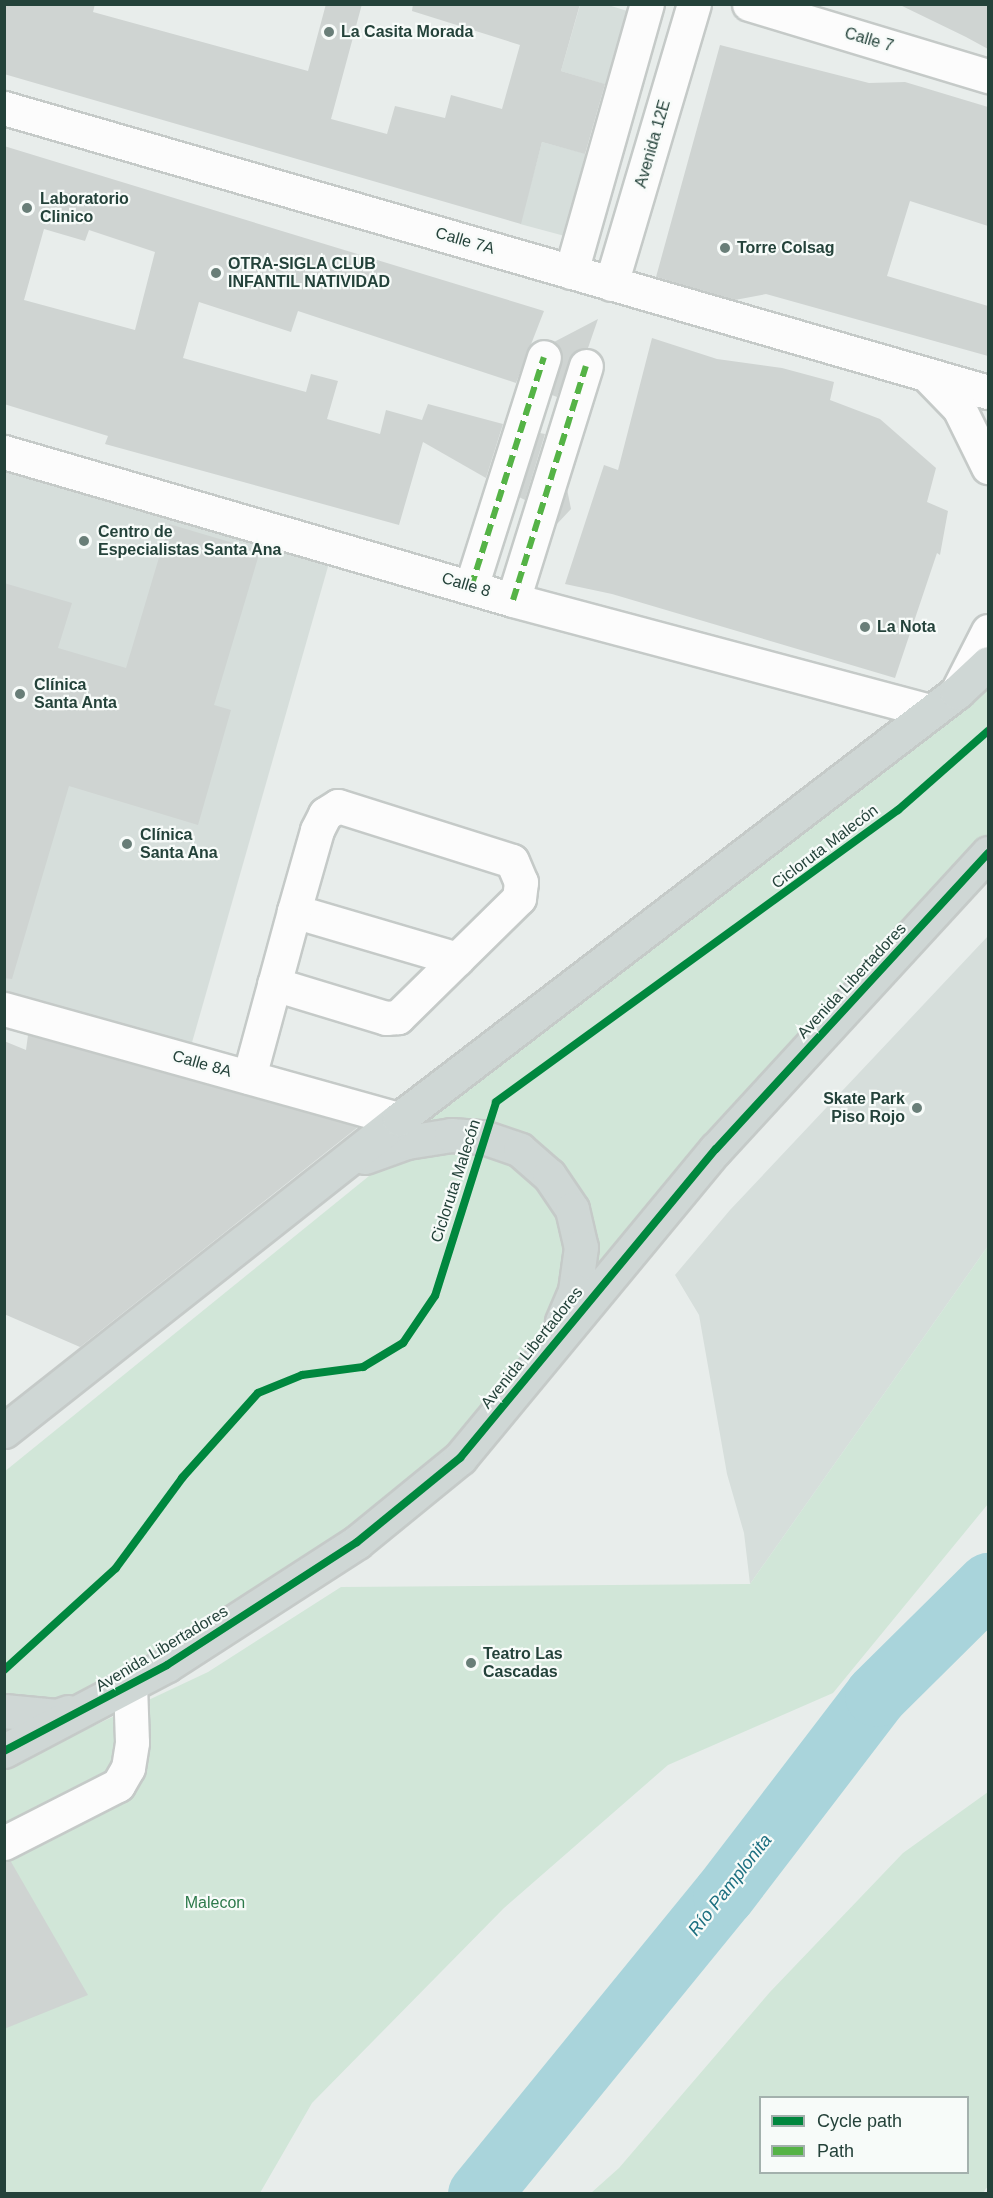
<!DOCTYPE html>
<meta charset="utf-8">
<style>
body{margin:0}
#map{position:relative;width:993px;height:2198px;overflow:hidden;background:#e8edeb;font-family:Helvetica,sans-serif}
div>[style]{position:absolute}
.built>*{inset:0;background:#d6dedb;transform-origin:0 0}
.green>*{inset:0;background:#d1e6d8}
.river>*{height:63px;margin:-31.5px;padding:0 31.5px;transform-origin:31.5px;border-radius:31.5px;background:#a9d4db}
.building>*{inset:0;background:#cfd4d2}
.roads{filter:drop-shadow(2px 0 #c5cac8) drop-shadow(-2px 0 #c5cac8) drop-shadow(0 2px #c5cac8) drop-shadow(0 -2px #c5cac8)}
.minor>*{height:33px;margin:-16.5px;padding:0 16.5px;transform-origin:16.5px;border-radius:16.5px;background:#fcfcfc}
.major>*{height:33px;margin:-16.5px;padding:0 16.5px;transform-origin:16.5px;border-radius:16.5px;background:#cfd7d5}
.quiet>*{height:6px;margin-top:-3px;transform-origin:0;background:repeating-linear-gradient(90deg,#55b346 0 12px,transparent 0 18px)}
.cycleway>*{height:8px;margin:-4px;padding:0 4px;transform-origin:4px;border-radius:4px;background:#00873e}
.dots>*{width:16px;height:16px;translate:-50% -50%;box-sizing:border-box;border:3px solid #f7fbf9;border-radius:50%}
span{translate:-50% -50%;white-space:nowrap;text-align:center;line-height:1.15;-webkit-text-stroke:4.5px #f7fbf9;paint-order:stroke}
.poi-label{font-size:16px;color:#24423a;font-weight:700}
.left{translate:0 -50%;text-align:left}
.right{translate:-100% -50%;text-align:right}
.street-label{font-size:16px;color:#24423a}
.park-label{font-size:16px;color:#2d7a4b}
.water-label{font-size:18px;color:#1c6f80;font-style:italic}
.frame{position:absolute;inset:0;border:6px solid #24423a;pointer-events:none}
.legend{position:absolute;left:759px;top:2096px;width:210px;height:78px;box-sizing:border-box;background:#f7fbf9;border:2px solid #a3b1ad;margin:0;padding:8px 10px;list-style:none;font-size:18px;color:#24423a}
.legend li{display:flex;align-items:center;gap:12px;height:30px}
.legend b{width:30px;border:2px solid #a3b1ad}
</style>
<div id="map">
<div class="built">
<i style="clip-path:polygon(580px 5px,608px 5px,637px 14px,617px 88px,561px 71px)"></i>
<i style="left:542px;top:142px;width:56px;height:85px;rotate:15deg"></i>
<i style="clip-path:polygon(4px 463px,331px 556px,191px 1046px,5px 992px)"></i>
<i style="clip-path:polygon(988px 936px,988px 1246px,750px 1584px,744px 1533px,727px 1474px,699px 1315px,675px 1275px,730px 1210px)"></i>
</div>
<div class="green">
<i style="clip-path:polygon(988px 677px,988px 841px,588px 1284px,591px 1249px,518px 1134px,469px 1118px,424px 1122px,926px 732px)"></i>
<i style="clip-path:polygon(450px 1142px,495px 1156px,535px 1179px,560px 1210px,568px 1245px,552px 1320px,476px 1419px,439px 1461px,328px 1545px,114px 1679px,63px 1701px,5px 1697px,4px 1472px,369px 1176px)"></i>
<i style="clip-path:polygon(988px 1246px,988px 1504px,833px 1693px,668px 1765px,504px 1908px,312px 2103px,260px 2193px,5px 2193px,4px 1768px,208px 1672px,341px 1587px,750px 1584px)"></i>
<i style="clip-path:polygon(evenodd,988px 1792px,988px 2186px,983px 2193px,591px 2193px,619px 2168px,770px 1992px,903px 1853px,988px 1792px,760px 2098px,968px 2098px,968px 2172px,760px 2172px,760px 2098px)"></i>
</div>
<div class="river">
<i style="left:479px;top:2194px;width:387px;rotate:-50.8deg"></i>
<i style="left:724px;top:1894px;width:250px;rotate:-52.6deg"></i>
<i style="left:876px;top:1695px;width:158px;rotate:-44.7deg"></i>
</div>
<div class="building">
<i style="clip-path:polygon(4px 4px,95px 4px,93px 12px,308px 71px,326px 4px,362px 4px,331px 119px,387px 134px,395px 106px,445px 118px,451px 95px,502px 109px,520px 45px,412px 11px,413px 4px,580px 4px,561px 71px,605px 84px,585px 154px,542px 142px,521px 224px,4px 74px)"></i>
<i style="clip-path:polygon(898px 4px,988px 4px,988px 49px,966px 37px)"></i>
<i style="clip-path:polygon(720px 45px,869px 83px,905px 82px,988px 107px,988px 226px,910px 201px,887px 276px,988px 306px,988px 356px,766px 294px,735px 300px,656px 277px)"></i>
<i style="clip-path:polygon(evenodd,4px 146px,544px 311px,516px 383px,298px 311px,291px 332px,199px 302px,183px 358px,306px 392px,311px 374px,338px 381px,327px 419px,380px 434px,386px 410px,422px 420px,428px 404px,503px 424px,486px 478px,423px 442px,399px 525px,105px 444px,108px 436px,4px 404px,4px 146px,44px 229px,85px 241px,89px 230px,155px 252px,135px 330px,24px 300px,44px 229px)"></i>
<i style="clip-path:polygon(598px 319px,588px 348px,573px 353px,557px 397px,552px 395px,562px 362px,562px 352px,554px 342px)"></i>
<i style="clip-path:polygon(652px 338px,717px 359px,782px 368px,834px 382px,830px 400px,880px 419px,936px 468px,927px 502px,948px 511px,940px 555px,937px 553px,895px 678px,612px 594px,565px 584px,604px 465px,618px 470px)"></i>
<i style="clip-path:polygon(540px 433px,545px 434px,525px 500px,519px 497px)"></i>
<i style="clip-path:polygon(567px 489px,571px 509px,556px 525px)"></i>
<i style="clip-path:polygon(169px 524px,260px 551px,214px 705px,231px 710px,198px 825px,69px 786px,12px 979px,4px 978px,4px 583px,72px 603px,58px 648px,126px 668px)"></i>
<i style="clip-path:polygon(28px 1035px,358px 1127px,80px 1347px,4px 1314px,4px 1041px,26px 1050px)"></i>
<i style="clip-path:polygon(10px 1860px,88px 1995px,4px 2029px,4px 1861px)"></i>
</div>
<div class="roads">
<div class="minor">
<i style="left:749px;top:4px;width:250px;rotate:16.8deg"></i>
<i style="left:4px;top:108px;width:1024px;rotate:16.1deg"></i>
<i style="left:571px;top:272px;width:279px;rotate:-74.2deg"></i>
<i style="left:611px;top:284px;width:292px;rotate:-73.5deg"></i>
<i style="left:927px;top:375px;width:46px;rotate:45.9deg"></i>
<i style="left:959px;top:408px;width:66px;rotate:63.8deg"></i>
<i style="left:4px;top:452px;width:530px;rotate:16.21deg"></i>
<i style="left:513px;top:600px;width:432px;rotate:14.9deg"></i>
<i style="left:471px;top:587px;width:241px;rotate:-72.4deg"></i>
<i style="left:513px;top:600px;width:245px;rotate:-72.7deg"></i>
<i style="left:959px;top:688px;width:64px;rotate:-63deg"></i>
<i style="left:294px;top:911px;width:170px;rotate:16.4deg"></i>
<i style="left:4px;top:1009px;width:410px;rotate:15.6deg"></i>
<i style="left:249px;top:1077px;width:172px;rotate:-74.8deg"></i>
<i style="left:294px;top:911px;width:84px;rotate:-74.1deg"></i>
<i style="left:317px;top:830px;width:18px;rotate:-63deg"></i>
<i style="left:325px;top:814px;width:15px;rotate:-32deg"></i>
<i style="left:338px;top:806px;width:182px;rotate:17.5deg"></i>
<i style="left:512px;top:861px;width:23px;rotate:67deg"></i>
<i style="left:521px;top:882px;width:16px;rotate:97deg"></i>
<i style="left:519px;top:898px;width:170px;rotate:135.5deg"></i>
<i style="left:398px;top:1017px;width:12px;rotate:175deg"></i>
<i style="left:386px;top:1018px;width:117px;rotate:-163.1deg"></i>
<i style="left:4px;top:1843px;width:128px;rotate:-27deg"></i>
<i style="left:118px;top:1785px;width:20px;rotate:-60deg"></i>
<i style="left:128px;top:1768px;width:26px;rotate:-81deg"></i>
<i style="left:132px;top:1742px;width:57px;rotate:-92deg"></i>
</div>
<div class="major">
<i style="left:365px;top:1157px;width:45px;rotate:-19.7deg"></i>
<i style="left:407px;top:1142px;width:45px;rotate:-9deg"></i>
<i style="left:451px;top:1135px;width:32px;rotate:4deg"></i>
<i style="left:483px;top:1137px;width:39px;rotate:19deg"></i>
<i style="left:520px;top:1150px;width:38px;rotate:41deg"></i>
<i style="left:549px;top:1175px;width:41px;rotate:55.9deg"></i>
<i style="left:572px;top:1209px;width:39px;rotate:77deg"></i>
<i style="left:581px;top:1247px;width:44px;rotate:97.8deg"></i>
<i style="left:575px;top:1291px;width:34px;rotate:113deg"></i>
<i style="left:4px;top:1431px;width:503px;rotate:-38.3deg"></i>
<i style="left:399px;top:1119px;width:703px;rotate:-37.42deg"></i>
<i style="left:957px;top:692px;width:42px;rotate:-43.1deg"></i>
<i style="left:4px;top:1711px;width:53px;rotate:5.4deg"></i>
<i style="left:57px;top:1716px;width:12px;rotate:-20deg"></i>
<i style="left:4px;top:1751px;width:184px;rotate:-27.8deg"></i>
<i style="left:167px;top:1665px;width:226px;rotate:-32.9deg"></i>
<i style="left:357px;top:1542px;width:133px;rotate:-39.2deg"></i>
<i style="left:460px;top:1458px;width:401px;rotate:-50.4deg"></i>
<i style="left:716px;top:1149px;width:402px;rotate:-47.4deg"></i>
</div>
</div>
<div class="quiet">
<i style="left:471px;top:587px;width:241px;rotate:-72.4deg"></i>
<i style="left:513px;top:600px;width:245px;rotate:-72.7deg"></i>
</div>
<div class="cycleway">
<i style="left:4px;top:1670px;width:151px;rotate:-42.3deg"></i>
<i style="left:116px;top:1568px;width:112px;rotate:-53.7deg"></i>
<i style="left:182px;top:1478px;width:114px;rotate:-48.2deg"></i>
<i style="left:258px;top:1393px;width:48px;rotate:-22.2deg"></i>
<i style="left:302px;top:1375px;width:62px;rotate:-7.5deg"></i>
<i style="left:363px;top:1367px;width:47px;rotate:-31deg"></i>
<i style="left:403px;top:1343px;width:57px;rotate:-55.8deg"></i>
<i style="left:435px;top:1296px;width:203px;rotate:-72.5deg"></i>
<i style="left:496px;top:1102px;width:497px;rotate:-36deg"></i>
<i style="left:898px;top:810px;width:120px;rotate:-41.3deg"></i>
<i style="left:4px;top:1751px;width:184px;rotate:-27.8deg"></i>
<i style="left:167px;top:1665px;width:226px;rotate:-32.9deg"></i>
<i style="left:357px;top:1542px;width:133px;rotate:-39.2deg"></i>
<i style="left:460px;top:1458px;width:401px;rotate:-50.4deg"></i>
<i style="left:716px;top:1149px;width:402px;rotate:-47.4deg"></i>
</div>
<div class="dots">
<i style="left:329px;top:32px;background:#697e78"></i>
<i style="left:27px;top:208px;background:#697e78"></i>
<i style="left:725px;top:248px;background:#697e78"></i>
<i style="left:216px;top:273px;background:#697e78"></i>
<i style="left:84px;top:541px;background:#697e78"></i>
<i style="left:865px;top:627px;background:#697e78"></i>
<i style="left:20px;top:694px;background:#697e78"></i>
<i style="left:127px;top:844px;background:#697e78"></i>
<i style="left:917px;top:1108px;background:#697e78"></i>
<i style="left:471px;top:1663px;background:#697e78"></i>
</div>
<div class="poi-label">
<span class="left" style="left:341px;top:32px">La Casita Morada</span>
<span class="left" style="left:40px;top:208px">Laboratorio<br>Clinico</span>
<span class="left" style="left:737px;top:248px">Torre Colsag</span>
<span class="left" style="left:228px;top:273px">OTRA-SIGLA CLUB<br>INFANTIL NATIVIDAD</span>
<span class="left" style="left:98px;top:541px">Centro de<br>Especialistas Santa Ana</span>
<span class="left" style="left:877px;top:627px">La Nota</span>
<span class="left" style="left:34px;top:694px">Clínica<br>Santa Anta</span>
<span class="left" style="left:140px;top:844px">Clínica<br>Santa Ana</span>
<span class="right" style="left:905px;top:1108px">Skate Park<br>Piso Rojo</span>
<span class="left" style="left:483px;top:1663px">Teatro Las<br>Cascadas</span>
</div>
<div class="street-label">
<span style="left:869px;top:40px;rotate:16deg">Calle 7</span>
<span style="left:653px;top:144px;rotate:-74deg">Avenida 12E</span>
<span style="left:465px;top:241px;rotate:16deg">Calle 7A</span>
<span style="left:466px;top:585px;rotate:17deg">Calle 8</span>
<span style="left:825px;top:847px;rotate:-37deg">Cicloruta Malecón</span>
<span style="left:852px;top:981px;rotate:-47deg">Avenida Libertadores</span>
<span style="left:202px;top:1064px;rotate:16deg">Calle 8A</span>
<span style="left:456px;top:1181px;rotate:-72deg">Cicloruta Malecón</span>
<span style="left:532px;top:1348px;rotate:-51deg">Avenida Libertadores</span>
<span style="left:162px;top:1649px;rotate:-31deg">Avenida Libertadores</span>
</div>
<div class="park-label">
<span style="left:215px;top:1903px">Malecon</span>
</div>
<div class="water-label">
<span style="left:730px;top:1885px;rotate:-52deg">Río Pamplonita</span>
</div>
<div class="frame"></div>
<ul class="legend">
<li><b style="height:8px;background:#00873e"></b>Cycle path</li>
<li><b style="height:8px;background:#55b346"></b>Path</li>
</ul>
</div>
